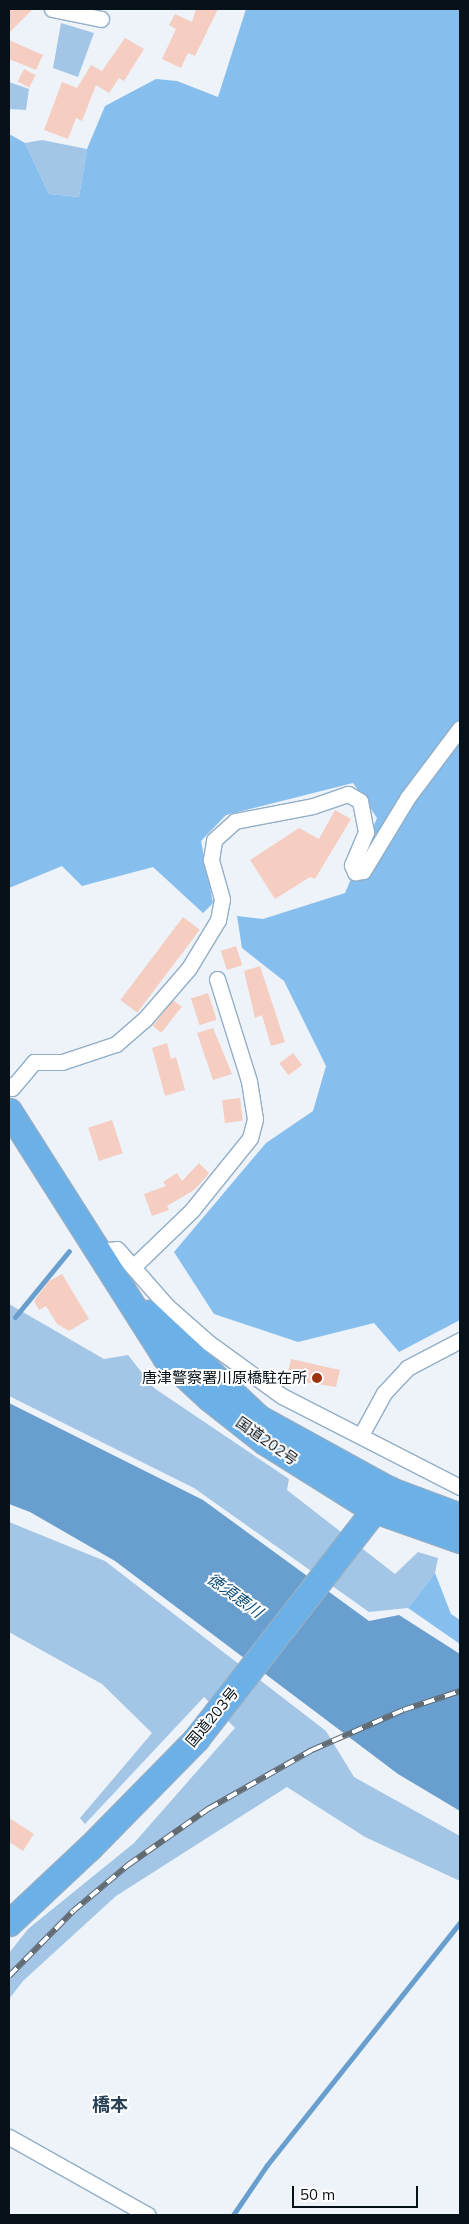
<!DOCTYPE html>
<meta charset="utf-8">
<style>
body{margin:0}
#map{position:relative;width:469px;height:2224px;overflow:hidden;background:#eef3f9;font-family:Mulish,"Noto Sans JP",sans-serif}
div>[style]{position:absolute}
.green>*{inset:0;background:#a3c6e7}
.forest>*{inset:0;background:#86beee}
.water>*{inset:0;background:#689fce}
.stream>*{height:5px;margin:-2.5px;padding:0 2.5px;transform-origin:2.5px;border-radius:2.5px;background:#689fce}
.building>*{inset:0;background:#f5cdc1;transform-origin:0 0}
.roads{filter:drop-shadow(1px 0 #92aec7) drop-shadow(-1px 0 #92aec7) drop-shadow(0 1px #92aec7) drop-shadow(0 -1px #92aec7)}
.minor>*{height:15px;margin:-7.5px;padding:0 7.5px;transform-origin:7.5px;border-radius:7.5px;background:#fff}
.trunk>*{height:25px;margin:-12.5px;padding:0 12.5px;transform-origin:12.5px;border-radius:12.5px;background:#6cb0e8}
.rail>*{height:5.5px;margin-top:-2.75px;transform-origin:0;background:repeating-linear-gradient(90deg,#fff 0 11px,#626a72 0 22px);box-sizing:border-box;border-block:1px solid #626a72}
.dots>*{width:14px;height:14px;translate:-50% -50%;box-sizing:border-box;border:2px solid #fff;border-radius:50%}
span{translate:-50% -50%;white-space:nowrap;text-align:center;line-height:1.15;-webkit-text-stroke:4px #fff;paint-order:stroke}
.poi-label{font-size:15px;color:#071119}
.right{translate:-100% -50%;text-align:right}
.street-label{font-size:15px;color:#071119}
.water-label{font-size:16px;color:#094a77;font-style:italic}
.quarter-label{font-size:18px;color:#294257;font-weight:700}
.frame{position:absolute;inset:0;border:10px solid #071119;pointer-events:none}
.scale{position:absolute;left:292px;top:2186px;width:126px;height:22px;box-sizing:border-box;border:2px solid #071119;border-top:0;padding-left:6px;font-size:15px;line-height:18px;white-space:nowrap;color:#071119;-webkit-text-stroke:4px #fff;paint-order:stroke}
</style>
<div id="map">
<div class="green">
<i style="clip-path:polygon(61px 23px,94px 33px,78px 77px,53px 68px)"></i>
<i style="clip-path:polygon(9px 82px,29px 89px,26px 110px,9px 109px)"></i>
<i style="clip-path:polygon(42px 140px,87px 149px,79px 197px,49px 194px,25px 143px)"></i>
<i style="clip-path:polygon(9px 1304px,104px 1359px,128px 1355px,154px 1388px,289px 1479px,287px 1490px,395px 1574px,418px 1552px,438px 1558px,435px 1573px,408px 1608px,369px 1612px,194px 1488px,9px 1396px)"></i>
<i style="clip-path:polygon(9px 1522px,105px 1561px,326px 1731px,354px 1777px,460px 1836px,460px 1881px,365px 1837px,287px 1787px,116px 1896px,23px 1981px,9px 1999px,9px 1953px,28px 1929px,134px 1843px,235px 1728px,204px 1697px,85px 1824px,80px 1818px,152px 1733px,102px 1684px,9px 1632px)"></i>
</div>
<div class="forest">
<i style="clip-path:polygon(246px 9px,460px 9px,460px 1320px,399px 1352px,374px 1323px,298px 1342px,214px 1314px,174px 1252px,266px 1143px,313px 1111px,326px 1066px,284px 981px,242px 948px,237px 916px,263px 919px,345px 893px,377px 818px,353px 783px,226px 815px,201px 841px,213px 903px,203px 913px,153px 867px,82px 886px,62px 866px,9px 888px,9px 134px,25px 143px,49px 194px,79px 197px,87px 149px,105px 106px,156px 79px,177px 81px,218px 97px)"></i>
<i style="clip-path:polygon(435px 1573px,451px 1614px,460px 1620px,460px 1644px,408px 1608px)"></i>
</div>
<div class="water">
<i style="clip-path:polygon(9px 1403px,203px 1500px,369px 1621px,399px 1615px,460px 1654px,460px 1811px,398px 1774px,115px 1561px,30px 1512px,9px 1504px)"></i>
</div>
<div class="stream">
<i style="left:15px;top:1317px;width:85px;rotate:-50.7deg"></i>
<i style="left:233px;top:2215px;width:60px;rotate:-55.8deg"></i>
<i style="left:267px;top:2165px;width:310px;rotate:-51.5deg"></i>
</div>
<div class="building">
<i style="clip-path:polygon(9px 9px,33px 9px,9px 33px)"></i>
<i style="clip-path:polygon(196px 9px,218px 9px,195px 56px,188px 53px,181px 68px,162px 59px,176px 29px,169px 25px,175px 14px,192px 22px)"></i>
<i style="clip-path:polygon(125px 38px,144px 49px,124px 81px,119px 78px,109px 93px,96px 85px,82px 121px,76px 118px,68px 139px,44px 130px,62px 82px,77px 88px,91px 65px,102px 71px)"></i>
<i style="clip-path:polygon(9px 40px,43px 55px,36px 70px,9px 59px)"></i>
<i style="left:24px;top:69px;width:13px;height:14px;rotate:27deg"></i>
<i style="clip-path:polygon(335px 810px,351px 819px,315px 879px,310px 877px,275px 899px,250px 860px,299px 828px,319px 839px)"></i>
<i style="left:183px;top:917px;width:21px;height:104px;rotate:37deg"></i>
<i style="left:236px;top:946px;width:20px;height:16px;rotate:72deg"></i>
<i style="clip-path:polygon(260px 966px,285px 1042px,271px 1046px,262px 1015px,255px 1018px,244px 971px)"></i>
<i style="left:208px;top:993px;width:28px;height:18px;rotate:72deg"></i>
<i style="left:173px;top:1000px;width:11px;height:33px;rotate:38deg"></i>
<i style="clip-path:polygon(213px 1028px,232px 1074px,213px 1080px,197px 1033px)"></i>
<i style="clip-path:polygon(167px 1043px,171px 1059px,176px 1057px,185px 1090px,165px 1096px,152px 1048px)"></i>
<i style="left:293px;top:1053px;width:15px;height:17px;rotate:53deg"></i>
<i style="left:240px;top:1098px;width:23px;height:18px;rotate:83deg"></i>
<i style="left:112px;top:1120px;width:35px;height:25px;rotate:72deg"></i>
<i style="clip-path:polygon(199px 1163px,209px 1173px,207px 1176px,194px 1190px,167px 1206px,169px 1210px,152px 1216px,144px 1194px,166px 1186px,163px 1182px,177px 1173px,182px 1181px)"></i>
<i style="clip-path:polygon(62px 1274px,89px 1319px,69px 1331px,57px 1324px,46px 1306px,39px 1310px,34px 1301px,49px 1281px)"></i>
<i style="clip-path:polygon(291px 1359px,340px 1370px,336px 1387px,304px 1382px,304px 1380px,287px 1376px)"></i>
<i style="clip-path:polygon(9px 1818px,34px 1834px,23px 1851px,9px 1842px)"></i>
</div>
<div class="roads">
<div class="minor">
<i style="left:52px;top:9px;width:50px;rotate:11.5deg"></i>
<i style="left:9px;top:1085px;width:4px;rotate:45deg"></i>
<i style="left:12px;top:1088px;width:34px;rotate:-50deg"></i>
<i style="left:34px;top:1062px;width:28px"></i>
<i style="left:62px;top:1062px;width:57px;rotate:-18.4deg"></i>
<i style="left:116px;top:1044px;width:37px;rotate:-41deg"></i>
<i style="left:144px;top:1020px;width:69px;rotate:-49.1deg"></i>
<i style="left:189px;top:968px;width:56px;rotate:-58.9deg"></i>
<i style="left:218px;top:920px;width:21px;rotate:-79deg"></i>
<i style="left:222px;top:899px;width:41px;rotate:-105.8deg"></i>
<i style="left:211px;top:860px;width:20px;rotate:-81deg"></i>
<i style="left:214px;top:840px;width:28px;rotate:-42deg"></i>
<i style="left:235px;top:821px;width:79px;rotate:-10.9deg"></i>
<i style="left:313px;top:806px;width:37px;rotate:-19deg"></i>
<i style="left:348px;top:794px;width:14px;rotate:30deg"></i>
<i style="left:360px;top:801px;width:32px;rotate:79deg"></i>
<i style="left:366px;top:832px;width:36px;rotate:113deg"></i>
<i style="left:352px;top:865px;width:8px;rotate:67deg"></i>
<i style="left:355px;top:872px;width:8px;rotate:-7deg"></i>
<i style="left:363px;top:871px;width:87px;rotate:-58.7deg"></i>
<i style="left:408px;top:797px;width:86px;rotate:-53deg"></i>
<i style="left:96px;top:1251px;width:21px;rotate:-5deg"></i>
<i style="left:117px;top:1249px;width:74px;rotate:48.8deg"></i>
<i style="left:166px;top:1305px;width:57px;rotate:41.5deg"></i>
<i style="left:209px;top:1343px;width:90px;rotate:36deg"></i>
<i style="left:282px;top:1396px;width:200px;rotate:27.1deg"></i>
<i style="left:133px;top:1267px;width:82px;rotate:-44deg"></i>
<i style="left:192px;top:1210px;width:92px;rotate:-51.1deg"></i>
<i style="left:250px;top:1138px;width:20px;rotate:-75deg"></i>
<i style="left:255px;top:1119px;width:38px;rotate:-99deg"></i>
<i style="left:249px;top:1081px;width:107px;rotate:-107.4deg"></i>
<i style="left:361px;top:1435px;width:48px;rotate:-61.3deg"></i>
<i style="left:384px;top:1393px;width:34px;rotate:-47deg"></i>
<i style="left:407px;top:1368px;width:60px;rotate:-27.8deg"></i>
<i style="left:9px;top:2137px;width:159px;rotate:29.3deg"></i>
</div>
<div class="trunk">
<i style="left:9px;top:1111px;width:291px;rotate:57.6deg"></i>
<i style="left:165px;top:1357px;width:60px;rotate:43deg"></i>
<i style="left:209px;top:1398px;width:71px;rotate:38.2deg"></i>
<i style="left:265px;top:1442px;width:126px;rotate:32.1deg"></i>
<i style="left:372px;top:1509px;width:93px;rotate:19.4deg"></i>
<i style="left:147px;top:1313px;width:154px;rotate:43.2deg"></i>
<i style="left:259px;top:1418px;width:149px;rotate:28.8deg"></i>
<i style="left:390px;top:1490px;width:75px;rotate:20.4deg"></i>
<i style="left:9px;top:1923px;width:110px;rotate:-43.2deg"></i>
<i style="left:89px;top:1848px;width:153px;rotate:-45.5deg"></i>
<i style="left:196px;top:1739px;width:316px;rotate:-52.1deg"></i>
</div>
</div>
<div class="rail">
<i style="left:9px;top:1976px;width:91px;rotate:-45.4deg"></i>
<i style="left:73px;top:1911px;width:72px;rotate:-39.9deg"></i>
<i style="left:128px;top:1865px;width:98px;rotate:-35deg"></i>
<i style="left:208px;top:1809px;width:120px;rotate:-29.6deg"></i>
<i style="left:312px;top:1750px;width:99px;rotate:-23.7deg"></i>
<i style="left:403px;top:1710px;width:60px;rotate:-18.4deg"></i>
</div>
<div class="dots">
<i style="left:317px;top:1378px;background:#99330e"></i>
</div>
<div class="poi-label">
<span class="right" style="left:307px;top:1378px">唐津警察署川原橋駐在所</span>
</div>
<div class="street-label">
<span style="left:267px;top:1441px;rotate:35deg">国道202号</span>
<span style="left:212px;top:1717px;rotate:-50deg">国道203号</span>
</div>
<div class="water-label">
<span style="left:235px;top:1595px;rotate:36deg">徳須恵川</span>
</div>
<div class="quarter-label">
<span style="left:110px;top:2105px">橋本</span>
</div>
<div class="frame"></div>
<div class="scale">50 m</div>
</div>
